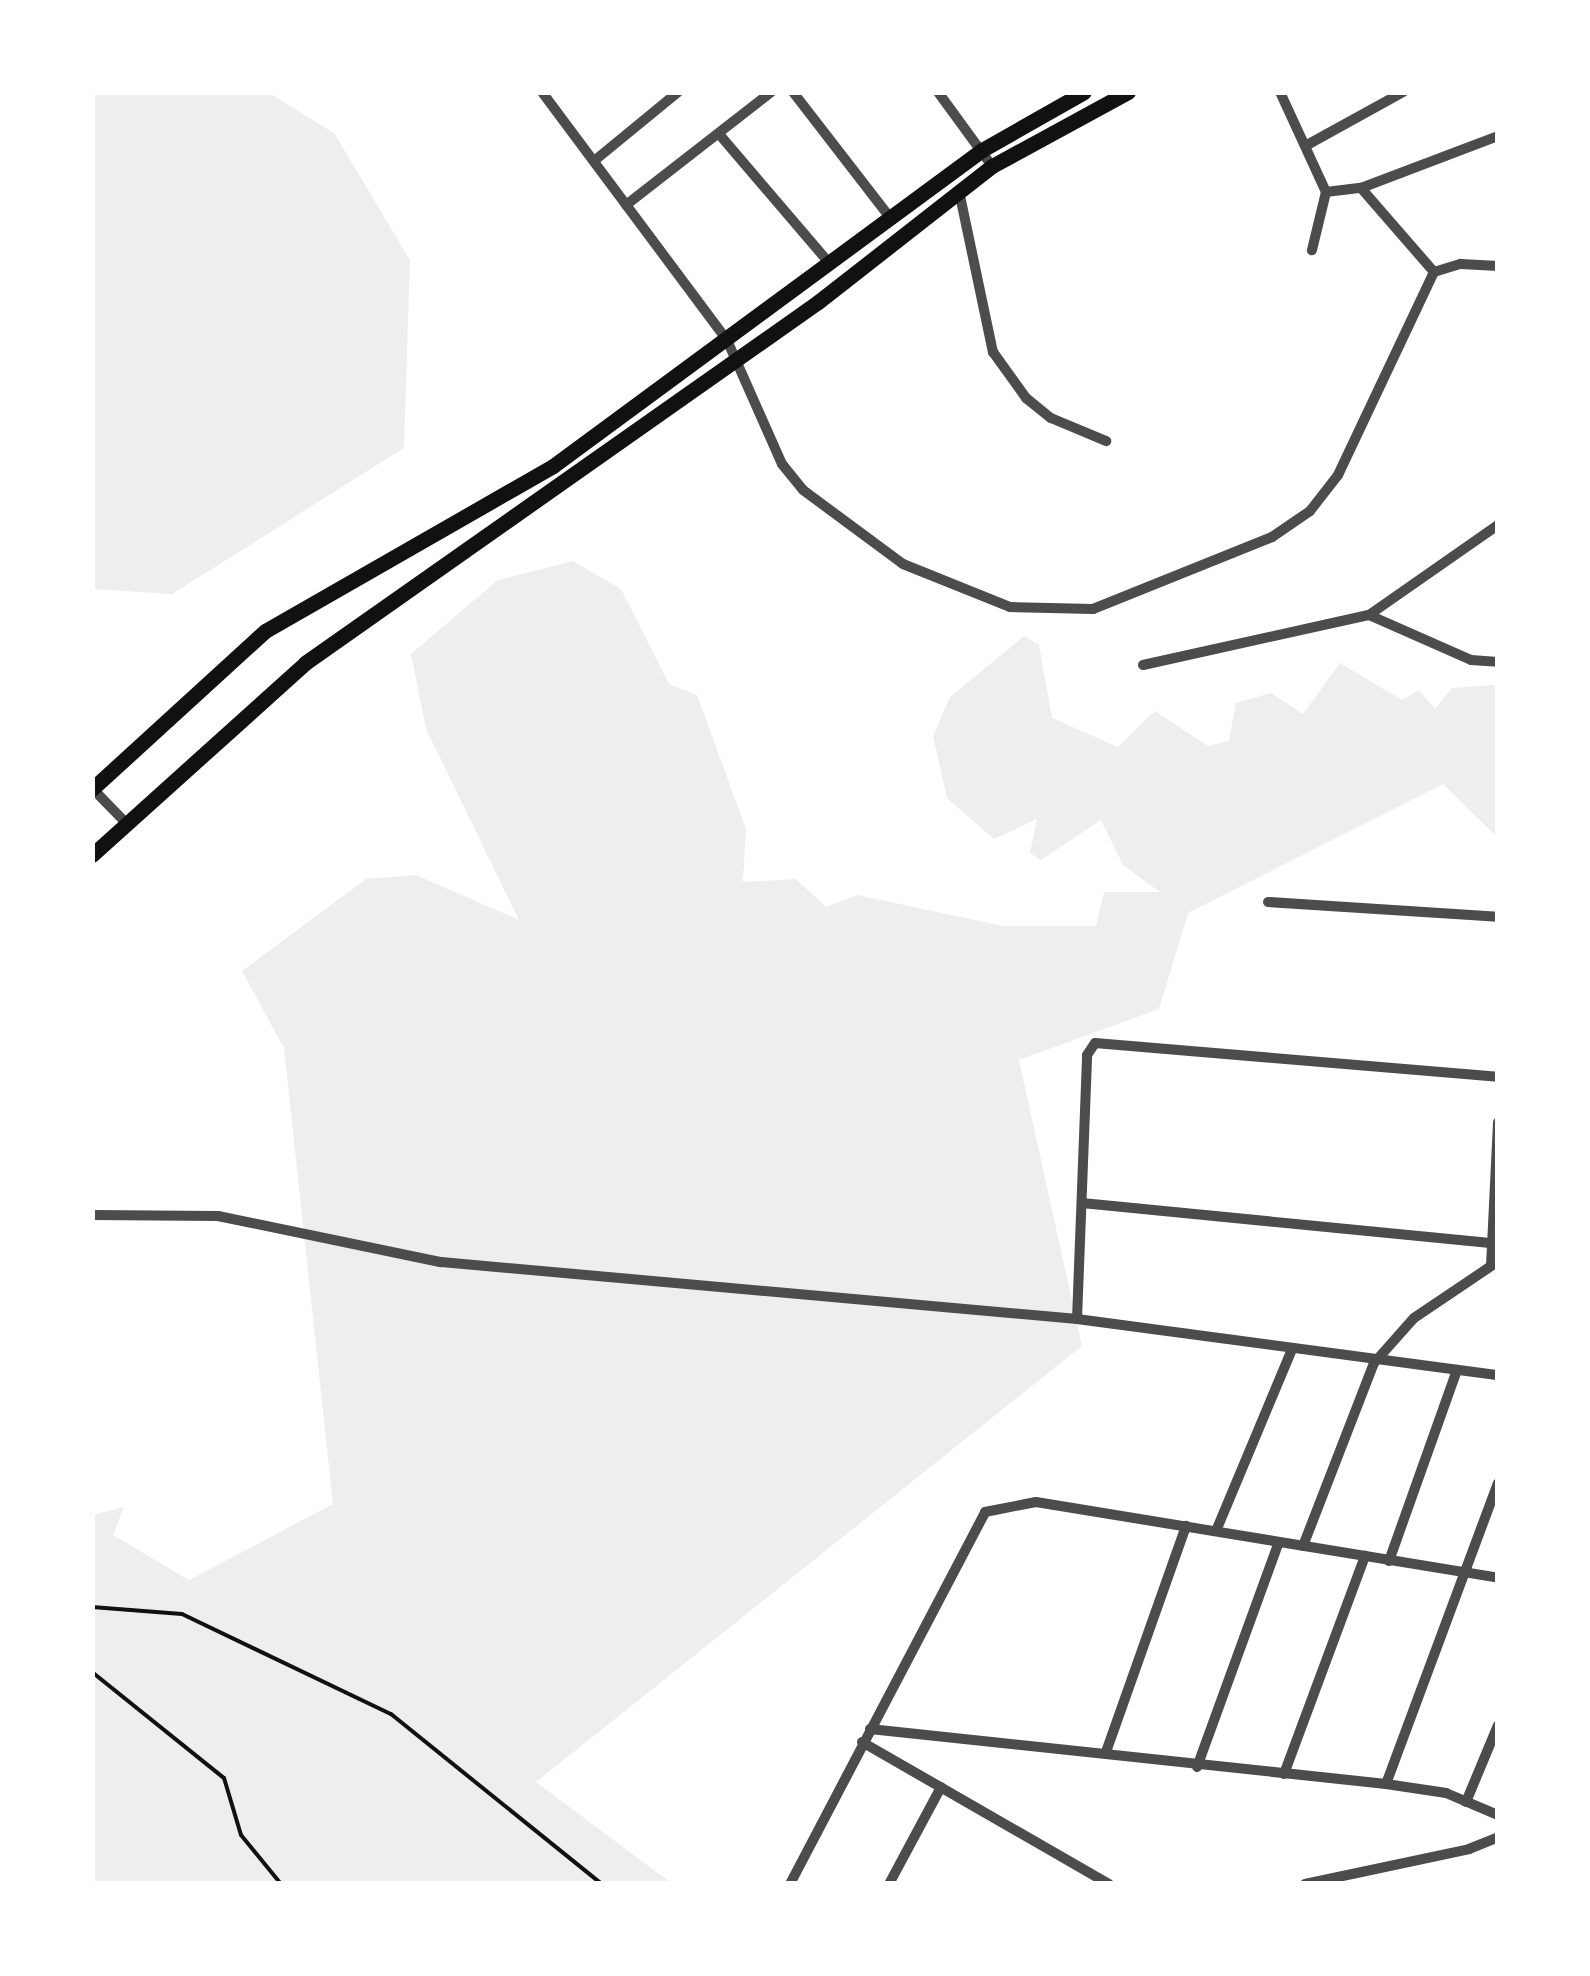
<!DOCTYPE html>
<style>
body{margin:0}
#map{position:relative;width:1590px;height:1976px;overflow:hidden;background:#fff;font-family:Montserrat,sans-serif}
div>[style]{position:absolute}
.green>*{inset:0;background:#eee}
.path>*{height:4px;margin:-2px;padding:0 2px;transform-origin:2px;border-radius:2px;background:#111}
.minor>*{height:10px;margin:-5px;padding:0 5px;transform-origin:5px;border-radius:5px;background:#4c4c4c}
.secondary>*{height:15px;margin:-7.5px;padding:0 7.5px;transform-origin:7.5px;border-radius:7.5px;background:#111}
span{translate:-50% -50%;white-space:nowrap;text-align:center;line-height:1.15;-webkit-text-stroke:8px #fff;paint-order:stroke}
.frame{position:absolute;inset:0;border:95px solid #fff;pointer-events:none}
</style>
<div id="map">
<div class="green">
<i style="clip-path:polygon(92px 93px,269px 93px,334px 133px,410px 260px,404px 448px,172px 594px,93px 589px)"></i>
<i style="clip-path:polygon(573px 561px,621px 589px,669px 684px,697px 695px,746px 829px,743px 882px,796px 879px,826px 907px,857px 895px,1003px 926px,1096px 926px,1104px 892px,1160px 892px,1123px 865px,1101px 820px,1041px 860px,1030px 853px,1037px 819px,994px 839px,947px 798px,933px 736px,950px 697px,1024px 636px,1039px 645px,1052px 718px,1118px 747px,1155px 711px,1208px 746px,1229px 741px,1236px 703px,1271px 693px,1303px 714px,1340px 663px,1402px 700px,1419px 690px,1435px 709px,1452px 688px,1496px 685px,1497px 837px,1443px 784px,1188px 913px,1159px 1009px,1019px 1060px,1082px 1346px,536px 1782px,671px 1883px,93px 1884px,93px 1515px,124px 1507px,113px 1535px,189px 1580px,333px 1504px,284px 1048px,242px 971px,366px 879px,416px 875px,519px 920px,426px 729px,411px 654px,498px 580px)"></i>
</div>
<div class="path">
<i style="left:92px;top:1607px;width:90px;rotate:4.4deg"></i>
<i style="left:182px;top:1614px;width:232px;rotate:25.6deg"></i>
<i style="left:391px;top:1714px;width:271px;rotate:38.9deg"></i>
<i style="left:92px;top:1672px;width:169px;rotate:38.8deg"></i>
<i style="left:224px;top:1778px;width:59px;rotate:73.4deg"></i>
<i style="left:241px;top:1835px;width:63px;rotate:50.8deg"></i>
</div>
<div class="minor">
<i style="left:542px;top:92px;width:309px;rotate:53.3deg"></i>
<i style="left:727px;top:340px;width:136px;rotate:66.1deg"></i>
<i style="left:782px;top:464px;width:33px;rotate:51deg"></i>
<i style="left:803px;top:490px;width:124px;rotate:36.5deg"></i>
<i style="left:903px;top:564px;width:115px;rotate:21.9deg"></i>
<i style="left:1010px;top:607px;width:83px;rotate:1.4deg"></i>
<i style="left:1093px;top:609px;width:193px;rotate:-21.9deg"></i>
<i style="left:1272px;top:537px;width:46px;rotate:-34.4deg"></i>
<i style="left:1310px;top:511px;width:46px;rotate:-52.1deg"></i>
<i style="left:1338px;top:475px;width:225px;rotate:-64.7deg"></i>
<i style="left:1434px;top:272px;width:28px;rotate:-17deg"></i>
<i style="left:1461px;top:264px;width:37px;rotate:3deg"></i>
<i style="left:793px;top:92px;width:160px;rotate:52.3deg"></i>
<i style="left:938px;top:92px;width:92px;rotate:53.9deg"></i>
<i style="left:1280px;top:92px;width:110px;rotate:65.3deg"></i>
<i style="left:1326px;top:192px;width:60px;rotate:103.6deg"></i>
<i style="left:719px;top:134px;width:172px;rotate:49.5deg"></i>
<i style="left:1307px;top:145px;width:110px;rotate:-28.9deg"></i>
<i style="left:594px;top:161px;width:109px;rotate:-39.4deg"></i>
<i style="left:1361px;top:188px;width:111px;rotate:49deg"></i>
<i style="left:959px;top:191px;width:165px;rotate:78.1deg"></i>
<i style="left:993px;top:352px;width:57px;rotate:54.3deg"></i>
<i style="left:1026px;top:398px;width:32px;rotate:39deg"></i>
<i style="left:1051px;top:418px;width:60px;rotate:22.7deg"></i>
<i style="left:1326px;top:192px;width:35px;rotate:-7deg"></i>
<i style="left:1361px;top:188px;width:147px;rotate:-20.8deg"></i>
<i style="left:626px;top:205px;width:184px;rotate:-37.9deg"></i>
<i style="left:1369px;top:615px;width:111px;rotate:23.8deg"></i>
<i style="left:1471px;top:660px;width:27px;rotate:4deg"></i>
<i style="left:1143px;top:665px;width:231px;rotate:-12.5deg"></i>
<i style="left:1369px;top:615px;width:157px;rotate:-34.9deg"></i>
<i style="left:92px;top:788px;width:49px;rotate:45.8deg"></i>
<i style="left:1268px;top:902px;width:230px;rotate:3.7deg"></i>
<i style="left:1082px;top:1203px;width:418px;rotate:5.6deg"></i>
<i style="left:92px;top:1215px;width:126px;rotate:0.5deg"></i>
<i style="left:218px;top:1216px;width:228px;rotate:11.7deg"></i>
<i style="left:441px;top:1262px;width:639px;rotate:5.12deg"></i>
<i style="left:1077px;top:1319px;width:425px;rotate:7.6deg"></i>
<i style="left:1077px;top:1319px;width:264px;rotate:-87.8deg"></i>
<i style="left:1087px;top:1055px;width:14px;rotate:-56deg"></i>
<i style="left:1095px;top:1043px;width:404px;rotate:4.8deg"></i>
<i style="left:1216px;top:1531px;width:194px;rotate:-67.3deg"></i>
<i style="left:1303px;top:1546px;width:196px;rotate:-68.8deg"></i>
<i style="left:1374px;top:1363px;width:60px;rotate:-48.4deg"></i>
<i style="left:1414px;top:1318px;width:93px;rotate:-34deg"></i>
<i style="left:1491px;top:1266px;width:144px;rotate:-87.2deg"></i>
<i style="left:1389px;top:1561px;width:203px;rotate:-70.4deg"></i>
<i style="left:870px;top:1729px;width:519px;rotate:6.08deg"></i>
<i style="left:1386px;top:1784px;width:61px;rotate:8.5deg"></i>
<i style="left:1446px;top:1793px;width:56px;rotate:22.9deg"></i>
<i style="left:862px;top:1742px;width:285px;rotate:29.9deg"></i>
<i style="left:1106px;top:1752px;width:240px;rotate:-70.5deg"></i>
<i style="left:1197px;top:1767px;width:239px;rotate:-70deg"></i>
<i style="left:1284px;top:1774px;width:233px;rotate:-69.6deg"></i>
<i style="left:1386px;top:1784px;width:321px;rotate:-69.6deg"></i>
<i style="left:1466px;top:1802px;width:83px;rotate:-67.4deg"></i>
<i style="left:790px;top:1884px;width:420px;rotate:-62.3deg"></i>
<i style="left:985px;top:1512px;width:52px;rotate:-11.1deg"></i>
<i style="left:1036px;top:1502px;width:468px;rotate:9.3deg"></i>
<i style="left:889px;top:1884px;width:110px;rotate:-61.8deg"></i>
<i style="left:1305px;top:1884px;width:168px;rotate:-12deg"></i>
<i style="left:1469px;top:1849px;width:31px;rotate:-22deg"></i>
</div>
<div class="secondary">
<i style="left:92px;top:789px;width:234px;rotate:-42.4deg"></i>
<i style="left:265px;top:631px;width:332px;rotate:-29.8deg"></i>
<i style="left:553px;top:466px;width:533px;rotate:-36.38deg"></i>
<i style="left:982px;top:150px;width:117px;rotate:-29.6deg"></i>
<i style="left:92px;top:855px;width:287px;rotate:-42deg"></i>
<i style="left:305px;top:663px;width:627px;rotate:-35.13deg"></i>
<i style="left:818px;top:302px;width:221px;rotate:-38deg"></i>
<i style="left:992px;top:166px;width:155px;rotate:-28.6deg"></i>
</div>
<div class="frame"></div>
</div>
